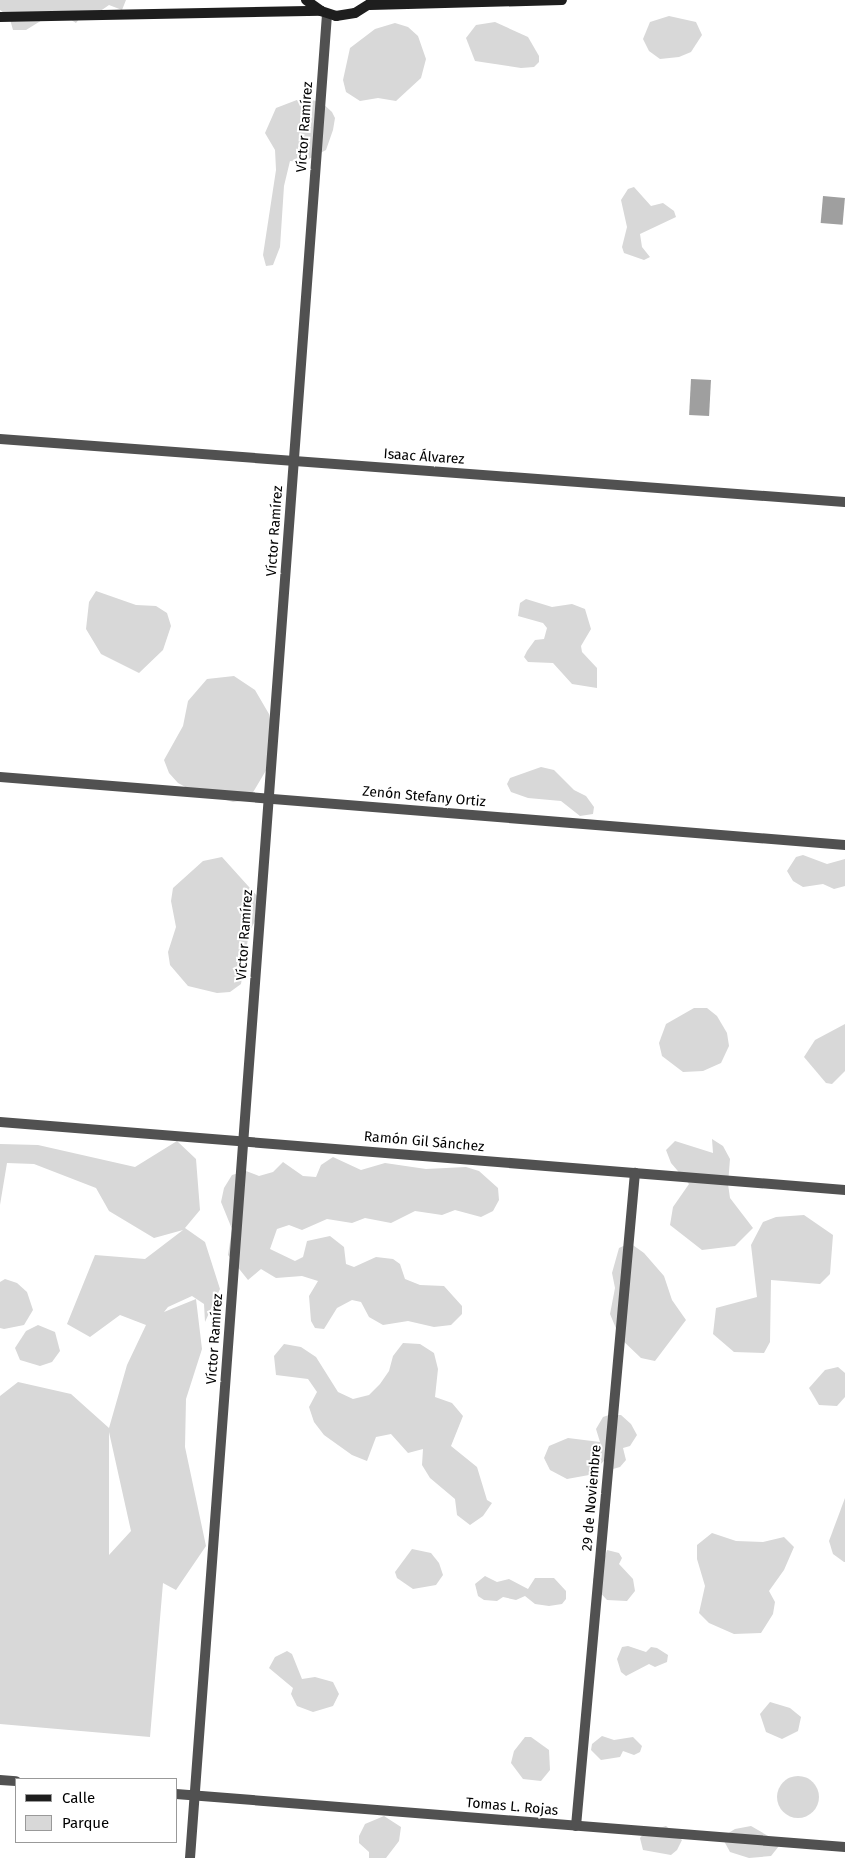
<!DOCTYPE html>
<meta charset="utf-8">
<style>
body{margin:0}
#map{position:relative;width:845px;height:1858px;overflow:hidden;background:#fff;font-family:"Fira Sans",sans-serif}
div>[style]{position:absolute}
.green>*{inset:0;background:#d8d8d8}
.round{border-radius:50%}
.water>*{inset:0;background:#9f9f9f;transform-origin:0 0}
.street>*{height:10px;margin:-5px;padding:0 5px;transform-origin:5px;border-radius:5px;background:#515151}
.secondary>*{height:10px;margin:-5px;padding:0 5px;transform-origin:5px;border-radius:5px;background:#1e1e1e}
span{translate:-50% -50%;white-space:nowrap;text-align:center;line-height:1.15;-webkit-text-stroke:4px #fff;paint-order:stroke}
.street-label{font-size:14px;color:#000}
.legend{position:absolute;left:15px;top:1778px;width:162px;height:65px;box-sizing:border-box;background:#fff;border:1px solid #999;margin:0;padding:6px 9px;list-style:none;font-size:15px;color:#000}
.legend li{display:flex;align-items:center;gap:10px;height:25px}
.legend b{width:25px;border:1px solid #999}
</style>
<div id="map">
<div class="green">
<i style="clip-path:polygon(0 0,126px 0,122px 10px,109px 5px,99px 12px,84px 13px,76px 23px,65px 16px,52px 14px,26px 30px,13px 30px,9px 16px,0 10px)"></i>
<i style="clip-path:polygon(669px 16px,696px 22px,702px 35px,691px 52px,679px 57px,660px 59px,649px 51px,643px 39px,650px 22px)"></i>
<i style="clip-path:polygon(495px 22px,528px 37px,539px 56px,539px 62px,534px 67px,521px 68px,475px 61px,466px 38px,476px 25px)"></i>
<i style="clip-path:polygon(395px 23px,408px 27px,418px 36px,426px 59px,421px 78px,396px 101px,378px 98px,360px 101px,346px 92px,343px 80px,350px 48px,375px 29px)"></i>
<i style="clip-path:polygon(302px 98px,321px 102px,332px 112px,335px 118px,333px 130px,326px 150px,303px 162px,290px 161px,284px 186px,280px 247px,273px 265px,266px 266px,263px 255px,276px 170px,275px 150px,265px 133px,276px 108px)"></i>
<i style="clip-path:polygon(634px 187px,651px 206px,663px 203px,674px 211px,676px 217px,640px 234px,642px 247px,650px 257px,644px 260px,624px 253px,622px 247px,627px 227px,621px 200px,628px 189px)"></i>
<i style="clip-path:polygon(96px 591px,136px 605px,156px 606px,167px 613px,171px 626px,163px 650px,139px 673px,101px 654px,86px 629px,89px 602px)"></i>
<i style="clip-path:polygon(526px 599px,552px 607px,572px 604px,585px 609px,591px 629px,581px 646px,582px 652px,597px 668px,597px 688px,572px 684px,553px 663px,528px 662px,524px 657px,527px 651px,535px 640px,544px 639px,547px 628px,543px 623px,518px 616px,520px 603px)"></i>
<i style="clip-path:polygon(234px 676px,255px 690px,269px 714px,273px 739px,268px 767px,255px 789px,248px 800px,233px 802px,191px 790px,178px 783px,169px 773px,164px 760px,183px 726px,188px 701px,207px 679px)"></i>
<i style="clip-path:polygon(541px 767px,554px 770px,574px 790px,586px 796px,594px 807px,593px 814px,580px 816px,561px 801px,528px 798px,511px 792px,507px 784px,510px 778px)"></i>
<i style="clip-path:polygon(803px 855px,827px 864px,845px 859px,845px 886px,834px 889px,823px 884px,803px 887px,793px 881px,787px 871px,796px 857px)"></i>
<i style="clip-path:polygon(222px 857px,258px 897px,262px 909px,249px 932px,241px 984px,230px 992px,217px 993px,188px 986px,170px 965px,168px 952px,176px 927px,171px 901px,173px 888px,203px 861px)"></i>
<i style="clip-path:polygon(694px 1008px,707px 1008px,717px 1016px,727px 1033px,729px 1046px,721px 1063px,703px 1071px,683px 1072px,662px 1056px,659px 1043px,666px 1024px)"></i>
<i style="clip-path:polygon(845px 1024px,845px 1071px,832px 1084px,826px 1083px,804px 1057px,815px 1040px)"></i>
<i style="clip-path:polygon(712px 1139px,723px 1146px,730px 1159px,728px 1184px,730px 1198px,753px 1228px,735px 1246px,702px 1250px,670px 1225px,673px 1207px,689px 1184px,671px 1163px,666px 1150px,675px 1141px,713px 1153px)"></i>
<i style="clip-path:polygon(evenodd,177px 1141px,196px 1159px,200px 1210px,185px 1228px,205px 1242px,220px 1289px,205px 1322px,204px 1304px,192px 1296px,168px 1307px,164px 1312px,196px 1299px,202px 1349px,186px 1399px,185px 1447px,206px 1546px,176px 1590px,163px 1583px,150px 1737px,0 1724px,0 1396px,18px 1382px,71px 1394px,109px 1428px,127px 1365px,146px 1325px,120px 1315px,90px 1337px,67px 1324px,95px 1255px,145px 1259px,183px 1230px,154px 1238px,109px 1211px,96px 1188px,34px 1164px,7px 1163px,0 1205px,0 1144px,38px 1145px,135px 1167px,177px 1141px,109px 1432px,131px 1531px,109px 1555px,109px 1432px)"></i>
<i style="clip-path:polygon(333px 1157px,361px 1170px,385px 1163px,426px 1169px,466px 1167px,479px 1171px,498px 1188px,499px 1200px,493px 1211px,481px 1217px,455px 1210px,442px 1215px,415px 1211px,391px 1223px,365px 1218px,352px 1223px,327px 1219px,302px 1230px,289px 1225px,277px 1229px,270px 1249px,295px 1261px,303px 1257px,307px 1241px,330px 1236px,344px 1247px,346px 1264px,354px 1267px,376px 1257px,393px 1259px,400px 1264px,405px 1279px,420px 1285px,444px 1286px,462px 1306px,462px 1314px,451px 1325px,434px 1327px,408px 1321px,383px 1325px,369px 1317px,361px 1302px,352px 1300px,337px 1308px,324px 1329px,315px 1328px,311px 1321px,309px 1296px,318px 1281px,302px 1276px,276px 1278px,261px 1269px,248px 1280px,228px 1255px,232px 1229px,221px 1202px,224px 1188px,232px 1175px,246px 1171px,259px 1176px,273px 1172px,283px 1162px,303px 1176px,316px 1177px,321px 1165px)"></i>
<i style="clip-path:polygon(804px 1215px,833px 1235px,830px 1274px,820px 1284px,771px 1280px,770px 1342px,764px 1353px,734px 1352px,713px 1334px,716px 1308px,757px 1297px,751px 1245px,763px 1222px,776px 1217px)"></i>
<i style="clip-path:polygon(630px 1243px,644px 1253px,664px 1276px,672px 1300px,686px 1320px,655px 1361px,641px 1358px,620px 1338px,610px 1314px,615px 1288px,612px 1273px,619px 1248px)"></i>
<i style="clip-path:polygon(5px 1279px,17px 1283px,27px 1292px,33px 1310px,24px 1325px,4px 1329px,0 1328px,0 1282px)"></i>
<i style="clip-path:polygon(38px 1325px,55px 1332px,60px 1351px,52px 1362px,40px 1366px,20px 1360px,15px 1348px,26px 1331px)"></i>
<i style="clip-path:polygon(403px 1343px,420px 1344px,434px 1353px,438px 1369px,435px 1397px,452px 1403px,463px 1416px,451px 1446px,477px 1467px,487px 1500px,492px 1503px,483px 1516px,470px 1525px,457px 1515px,455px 1499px,430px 1478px,422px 1465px,423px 1449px,408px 1453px,391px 1434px,376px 1437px,367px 1461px,352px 1455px,324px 1435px,314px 1422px,309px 1407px,317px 1392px,308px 1379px,276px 1375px,274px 1356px,284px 1344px,301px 1347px,316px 1357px,338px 1392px,353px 1399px,369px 1395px,380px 1384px,389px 1371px,393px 1356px)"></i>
<i style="clip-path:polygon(838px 1367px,845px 1373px,845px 1397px,837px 1406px,819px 1405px,809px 1388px,825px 1370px)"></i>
<i style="clip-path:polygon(609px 1415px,621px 1415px,631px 1424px,637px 1435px,630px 1446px,623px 1448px,626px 1460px,620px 1467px,613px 1469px,605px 1460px,589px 1475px,567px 1479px,550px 1470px,544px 1458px,549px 1446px,568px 1438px,600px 1442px,596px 1429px,603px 1417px)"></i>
<i style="clip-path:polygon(845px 1498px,845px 1562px,844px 1562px,833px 1554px,829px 1541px)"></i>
<i style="clip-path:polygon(712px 1533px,736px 1541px,763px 1542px,784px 1537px,794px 1547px,784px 1570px,769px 1591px,775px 1602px,773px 1614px,761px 1633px,734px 1634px,709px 1623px,699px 1613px,705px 1586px,697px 1559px,697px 1545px)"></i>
<i style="clip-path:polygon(412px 1549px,431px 1553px,439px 1563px,443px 1575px,436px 1585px,413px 1589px,397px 1578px,395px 1572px)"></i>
<i style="clip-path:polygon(607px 1550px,619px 1553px,622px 1558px,619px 1564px,633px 1579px,635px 1591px,627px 1601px,607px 1600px,594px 1586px,593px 1579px,601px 1569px)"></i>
<i style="clip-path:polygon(485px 1576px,497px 1582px,509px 1579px,528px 1589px,535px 1578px,554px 1578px,566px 1591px,566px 1599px,562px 1604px,549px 1606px,535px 1604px,525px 1596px,516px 1600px,503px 1597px,497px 1601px,484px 1600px,478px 1596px,475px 1584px)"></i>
<i style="clip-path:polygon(628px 1646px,646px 1652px,651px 1647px,657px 1648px,668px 1655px,667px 1662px,655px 1667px,649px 1664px,626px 1676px,621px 1672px,617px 1659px,622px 1647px)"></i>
<i style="clip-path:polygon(287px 1651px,292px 1654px,302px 1679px,315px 1677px,333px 1682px,339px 1694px,333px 1706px,313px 1712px,297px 1706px,291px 1694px,293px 1688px,269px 1668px,275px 1657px)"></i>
<i style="clip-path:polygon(770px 1702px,790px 1708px,801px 1717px,798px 1731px,782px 1739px,766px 1732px,760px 1714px)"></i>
<i style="clip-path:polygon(602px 1736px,614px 1740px,633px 1737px,642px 1746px,640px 1752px,634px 1755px,623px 1751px,620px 1757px,601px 1760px,591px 1750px,592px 1744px)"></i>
<i style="clip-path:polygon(525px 1737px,531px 1737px,549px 1750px,550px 1770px,541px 1781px,523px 1779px,511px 1763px,514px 1751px)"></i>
<i class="round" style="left:777px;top:1776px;width:42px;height:42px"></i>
<i style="clip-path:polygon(384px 1816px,401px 1827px,399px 1841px,386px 1858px,369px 1858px,369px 1852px,359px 1843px,359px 1836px,365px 1824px)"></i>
<i style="clip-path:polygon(666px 1826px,682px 1840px,677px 1850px,671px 1855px,643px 1850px,640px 1838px,644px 1833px)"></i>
<i style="clip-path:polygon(751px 1826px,775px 1840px,779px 1846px,771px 1856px,749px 1858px,730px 1852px,724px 1841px,727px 1834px,735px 1829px)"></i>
</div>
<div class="water">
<i style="left:823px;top:196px;width:22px;height:27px;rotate:5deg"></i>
<i style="left:691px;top:379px;width:20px;height:36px;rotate:3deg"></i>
</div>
<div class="street">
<i style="left:0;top:439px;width:847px;rotate:4.26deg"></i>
<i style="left:0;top:777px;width:848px;rotate:4.6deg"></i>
<i style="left:0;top:1122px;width:848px;rotate:4.6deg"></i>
<i style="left:0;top:1780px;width:16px;rotate:4deg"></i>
<i style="left:176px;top:1794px;width:671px;rotate:4.53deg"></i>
<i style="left:576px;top:1826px;width:656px;rotate:-84.84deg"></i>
<i style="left:190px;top:1858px;width:1849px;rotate:-85.75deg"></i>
</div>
<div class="secondary">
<i style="left:306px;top:0;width:19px;rotate:36deg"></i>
<i style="left:321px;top:11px;width:16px;rotate:18deg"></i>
<i style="left:336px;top:16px;width:19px;rotate:-9deg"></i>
<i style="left:355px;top:13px;width:22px;rotate:-32deg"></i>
<i style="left:370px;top:5px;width:192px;rotate:-1.5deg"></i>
<i style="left:0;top:17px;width:321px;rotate:-1.1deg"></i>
</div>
<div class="street-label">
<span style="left:305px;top:127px;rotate:-86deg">Víctor Ramírez</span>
<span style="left:424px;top:457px;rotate:4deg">Isaac Álvarez</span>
<span style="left:275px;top:531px;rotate:-86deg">Víctor Ramírez</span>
<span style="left:424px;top:797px;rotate:5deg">Zenón Stefany Ortiz</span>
<span style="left:245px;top:935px;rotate:-86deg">Víctor Ramírez</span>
<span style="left:424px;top:1142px;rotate:5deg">Ramón Gil Sánchez</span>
<span style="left:215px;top:1339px;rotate:-86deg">Víctor Ramírez</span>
<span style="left:592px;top:1498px;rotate:-85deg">29 de Noviembre</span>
<span style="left:512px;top:1807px;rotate:5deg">Tomas L. Rojas</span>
</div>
<ul class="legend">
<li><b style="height:6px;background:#1e1e1e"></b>Calle</li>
<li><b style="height:14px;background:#d8d8d8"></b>Parque</li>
</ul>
</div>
